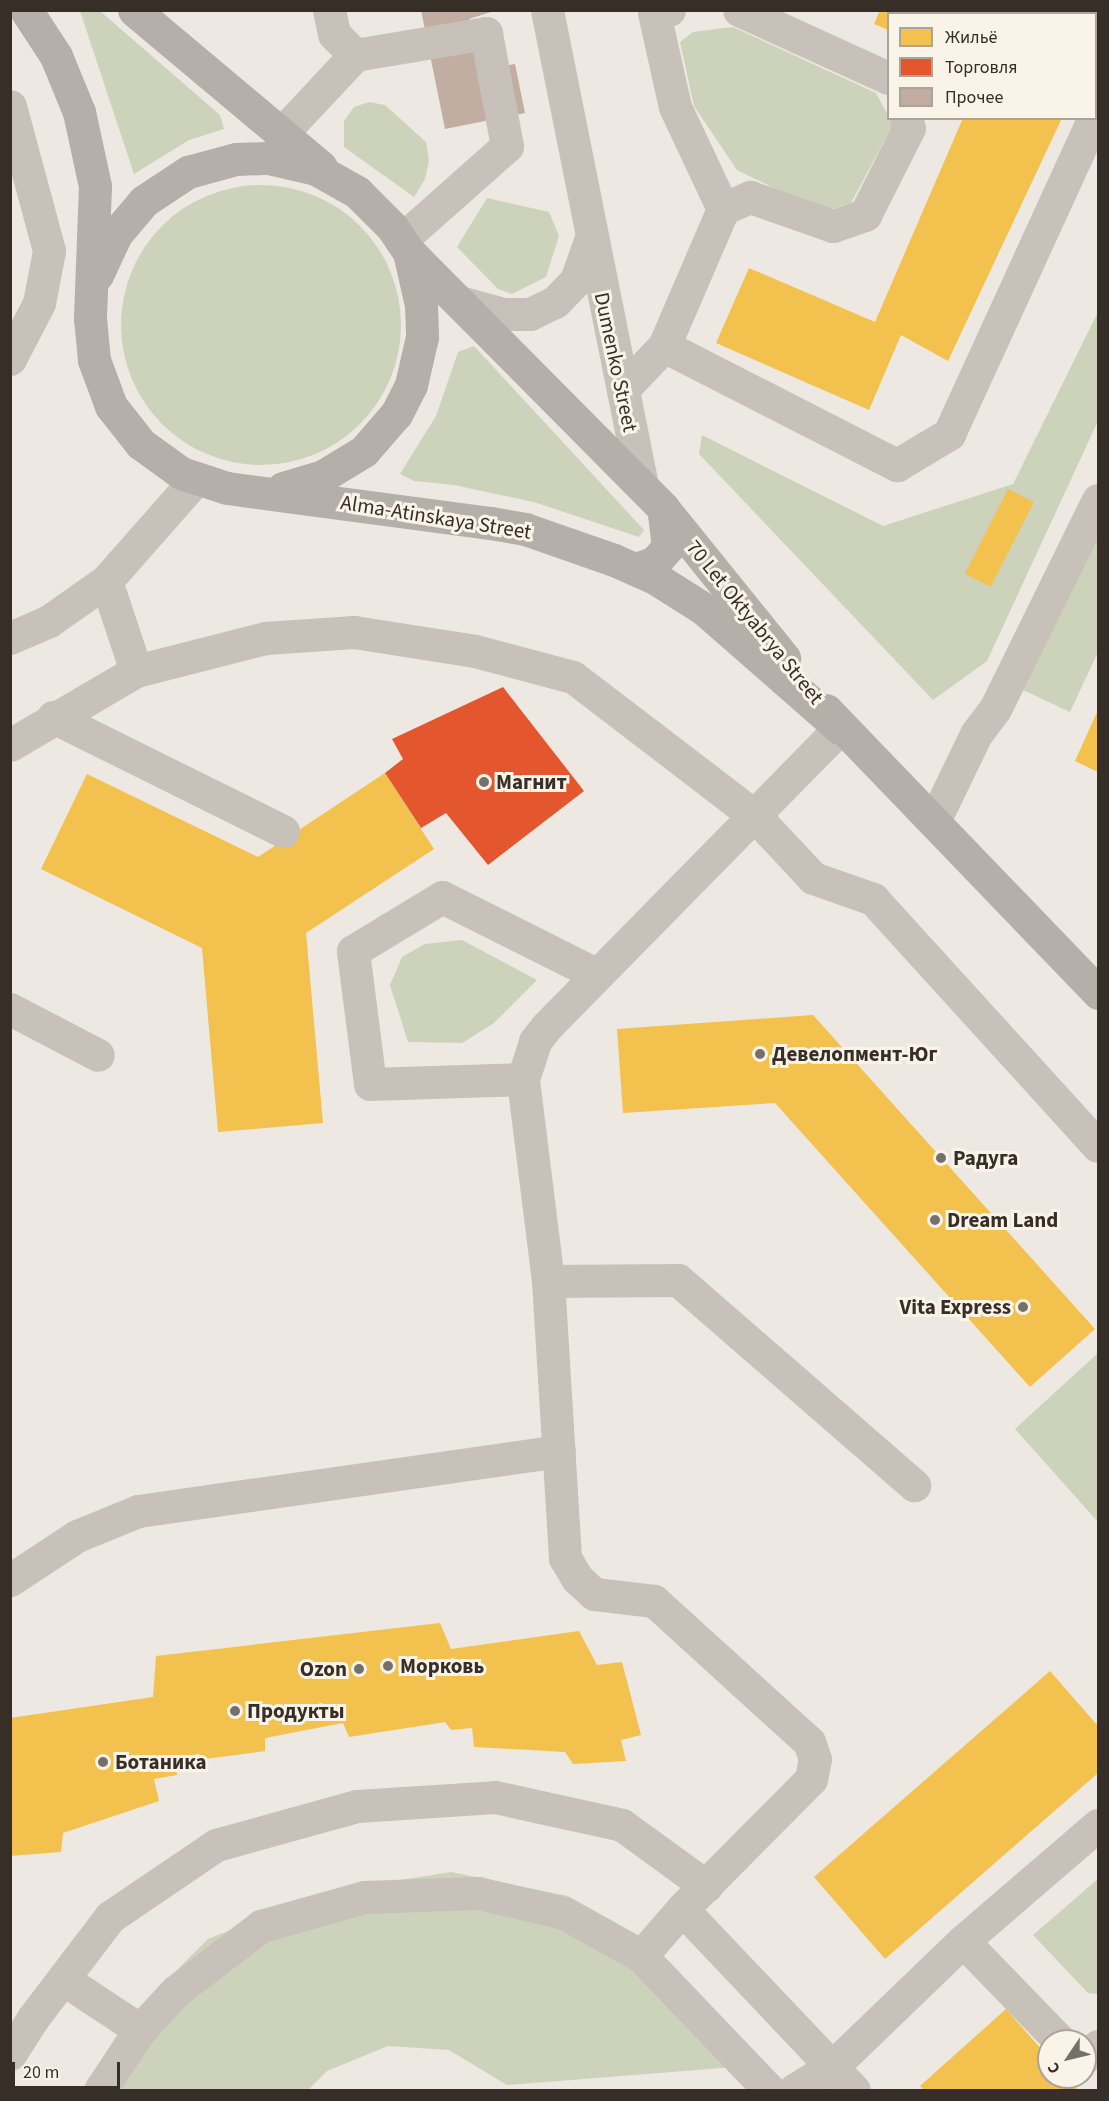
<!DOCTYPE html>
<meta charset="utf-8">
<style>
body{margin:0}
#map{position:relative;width:1109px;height:2101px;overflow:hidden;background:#ede8e1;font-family:"Source Sans 3",sans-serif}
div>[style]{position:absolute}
.green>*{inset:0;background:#cdd3bb}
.round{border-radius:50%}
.homes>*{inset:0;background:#f2c14e;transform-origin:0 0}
.shops>*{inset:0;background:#e4572e}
.building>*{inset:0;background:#c1ada2}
.minor>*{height:33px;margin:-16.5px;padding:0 16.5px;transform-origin:16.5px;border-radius:16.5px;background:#c7c1ba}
.major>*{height:33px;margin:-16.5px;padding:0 16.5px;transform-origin:16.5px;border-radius:16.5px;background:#b5afa9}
.dots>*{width:16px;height:16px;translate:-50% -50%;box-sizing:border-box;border:3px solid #faf3e8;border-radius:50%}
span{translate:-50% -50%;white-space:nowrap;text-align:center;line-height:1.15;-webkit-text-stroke:6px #faf3e8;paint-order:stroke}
.street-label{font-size:21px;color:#372e28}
.poi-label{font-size:21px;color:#372e28;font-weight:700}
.left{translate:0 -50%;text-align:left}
.right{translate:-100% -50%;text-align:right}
.frame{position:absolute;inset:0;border:12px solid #372e28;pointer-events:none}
.legend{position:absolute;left:887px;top:12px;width:210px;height:108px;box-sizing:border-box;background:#faf3e8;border:2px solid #aca49b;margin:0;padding:8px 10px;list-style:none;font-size:18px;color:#372e28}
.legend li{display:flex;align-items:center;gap:12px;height:30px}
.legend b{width:30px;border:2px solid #aca49b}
.north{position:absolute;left:1037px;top:2029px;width:60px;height:60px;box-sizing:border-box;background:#faf3e8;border:2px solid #aca49b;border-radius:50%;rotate:235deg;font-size:16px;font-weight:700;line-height:24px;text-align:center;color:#372e28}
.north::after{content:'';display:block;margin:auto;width:21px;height:27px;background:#776f69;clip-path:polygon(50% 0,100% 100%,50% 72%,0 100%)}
.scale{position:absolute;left:12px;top:2062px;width:108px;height:27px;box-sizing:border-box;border:3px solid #372e28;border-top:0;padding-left:8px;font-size:18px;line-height:21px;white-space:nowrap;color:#372e28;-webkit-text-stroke:4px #faf3e8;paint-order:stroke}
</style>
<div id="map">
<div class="green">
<i style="clip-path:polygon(80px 11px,100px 11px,220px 115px,224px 129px,189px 140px,134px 174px)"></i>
<i style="clip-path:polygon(733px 27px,876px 93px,893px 125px,851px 203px,822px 212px,737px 170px,694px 106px,680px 42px,693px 32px)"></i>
<i style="clip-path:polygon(369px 102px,385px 105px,426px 142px,429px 160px,425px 179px,414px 197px,344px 147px,344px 121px,354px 107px)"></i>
<i class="round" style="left:121px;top:185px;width:280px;height:280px"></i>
<i style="clip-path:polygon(487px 198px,549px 212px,559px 236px,546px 277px,512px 294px,498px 289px,457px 247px)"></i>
<i style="clip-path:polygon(1098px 312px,1098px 421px,987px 661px,933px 700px,699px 454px,702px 435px,883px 526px,1013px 484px)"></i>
<i style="clip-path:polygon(474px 346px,644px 530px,639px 537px,534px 502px,454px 485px,414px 481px,400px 474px,436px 416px,458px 352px)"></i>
<i style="clip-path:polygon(1098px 529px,1098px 652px,1070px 712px,1023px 690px)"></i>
<i style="clip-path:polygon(462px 940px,537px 980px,494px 1023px,462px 1043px,408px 1042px,390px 985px,402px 957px,425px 944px)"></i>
<i style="clip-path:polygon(1098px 1353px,1098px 1522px,1015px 1429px)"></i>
<i style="clip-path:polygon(451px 1872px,568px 1896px,654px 1944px,735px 2067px,507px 2085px,449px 2050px,388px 2046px,327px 2071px,308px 2090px,83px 2090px,125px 2022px,208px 1939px,326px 1892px)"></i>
<i style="clip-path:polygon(1098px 1879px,1098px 1994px,1088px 1993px,1033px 1935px)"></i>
</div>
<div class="homes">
<i style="clip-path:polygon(880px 10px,1029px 10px,1036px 14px,888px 14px,888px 30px,874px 24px)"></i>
<i style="clip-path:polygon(963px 118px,1062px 118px,948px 361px,901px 335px,869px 410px,716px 343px,749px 268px,875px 322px)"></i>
<i style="left:1008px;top:489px;width:29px;height:95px;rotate:27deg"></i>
<i style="clip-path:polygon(1098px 710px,1098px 772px,1075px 761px)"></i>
<i style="clip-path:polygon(385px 773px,434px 849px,306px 933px,323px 1123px,218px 1132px,202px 948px,41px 869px,87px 774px,258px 857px)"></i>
<i style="clip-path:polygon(813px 1015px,1095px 1329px,1030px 1387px,775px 1103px,623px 1113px,617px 1029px)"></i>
<i style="clip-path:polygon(440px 1623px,451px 1649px,579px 1631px,597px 1665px,622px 1662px,641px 1735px,621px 1740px,626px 1761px,573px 1764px,565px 1752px,474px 1747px,472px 1728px,451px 1730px,445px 1722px,349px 1737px,343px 1723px,265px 1738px,265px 1751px,175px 1763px,177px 1775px,154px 1779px,159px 1801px,63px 1833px,61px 1852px,10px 1856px,10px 1718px,153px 1697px,156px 1656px)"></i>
<i style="clip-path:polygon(1050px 1671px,1098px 1726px,1098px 1773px,885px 1959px,814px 1877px)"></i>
<i style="clip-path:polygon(1006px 2009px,1049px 2058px,1049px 2077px,1066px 2077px,1078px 2090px,924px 2090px,920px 2086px)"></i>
</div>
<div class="shops">
<i style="clip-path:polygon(503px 687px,584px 791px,488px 865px,446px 813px,421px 828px,385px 773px,403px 759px,392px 739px)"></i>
</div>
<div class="building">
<i style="clip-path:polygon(421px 10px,497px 10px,469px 19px,479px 71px,515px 64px,525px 113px,445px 129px)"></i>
</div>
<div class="minor">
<i style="left:329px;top:10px;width:25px;rotate:78deg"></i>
<i style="left:334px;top:34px;width:30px;rotate:45deg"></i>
<i style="left:355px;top:55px;width:133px;rotate:-9.5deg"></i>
<i style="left:486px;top:33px;width:115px;rotate:79.5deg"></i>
<i style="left:507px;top:146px;width:142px;rotate:138.4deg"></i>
<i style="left:547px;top:10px;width:485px;rotate:78.7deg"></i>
<i style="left:669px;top:10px;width:15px;rotate:169deg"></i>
<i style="left:654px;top:13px;width:96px;rotate:77.4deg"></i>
<i style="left:675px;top:107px;width:113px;rotate:64.8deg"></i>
<i style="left:739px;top:10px;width:164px;rotate:24.5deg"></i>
<i style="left:1097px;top:10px;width:11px;rotate:85deg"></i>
<i style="left:10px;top:106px;width:150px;rotate:74.9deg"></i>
<i style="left:49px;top:251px;width:53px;rotate:100.9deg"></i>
<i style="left:39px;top:303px;width:63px;rotate:117.4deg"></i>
<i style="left:282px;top:133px;width:107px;rotate:-46.9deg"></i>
<i style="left:459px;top:302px;width:47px;rotate:14.9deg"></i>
<i style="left:504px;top:314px;width:26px"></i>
<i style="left:530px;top:314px;width:28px;rotate:-26deg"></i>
<i style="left:555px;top:302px;width:30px;rotate:-46deg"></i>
<i style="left:576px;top:280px;width:45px;rotate:-70.3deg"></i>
<i style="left:664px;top:346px;width:262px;rotate:27.1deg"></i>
<i style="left:897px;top:465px;width:61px;rotate:-30.8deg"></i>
<i style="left:949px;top:434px;width:348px;rotate:-65.4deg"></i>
<i style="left:623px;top:389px;width:59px;rotate:-46.4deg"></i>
<i style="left:664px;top:346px;width:149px;rotate:-66.7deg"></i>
<i style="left:723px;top:209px;width:30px;rotate:-24deg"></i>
<i style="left:750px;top:197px;width:88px;rotate:19.3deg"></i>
<i style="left:833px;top:226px;width:34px;rotate:-19deg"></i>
<i style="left:865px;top:215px;width:97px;rotate:-63.2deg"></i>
<i style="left:909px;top:128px;width:10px;rotate:-107deg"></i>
<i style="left:106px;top:581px;width:95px;rotate:71.6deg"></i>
<i style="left:10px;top:638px;width:43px;rotate:-23.6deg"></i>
<i style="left:49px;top:621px;width:70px;rotate:-35.1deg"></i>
<i style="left:106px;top:581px;width:136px;rotate:-48.6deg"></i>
<i style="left:53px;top:717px;width:257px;rotate:26.4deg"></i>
<i style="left:10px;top:745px;width:146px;rotate:-30.4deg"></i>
<i style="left:136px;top:671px;width:133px;rotate:-14.3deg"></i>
<i style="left:265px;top:638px;width:89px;rotate:-3.9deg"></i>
<i style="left:354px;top:632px;width:122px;rotate:8.9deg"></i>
<i style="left:475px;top:651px;width:101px;rotate:14.9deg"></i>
<i style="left:573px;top:677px;width:229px;rotate:37.4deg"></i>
<i style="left:755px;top:816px;width:85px;rotate:46.9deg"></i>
<i style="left:813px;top:878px;width:64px;rotate:19.3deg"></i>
<i style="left:873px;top:899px;width:334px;rotate:47.7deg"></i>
<i style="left:934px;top:821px;width:97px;rotate:-64.2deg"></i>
<i style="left:976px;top:734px;width:31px;rotate:-53deg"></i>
<i style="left:995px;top:709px;width:233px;rotate:-63.8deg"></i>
<i style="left:10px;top:1009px;width:99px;rotate:27.6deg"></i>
<i style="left:523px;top:1079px;width:153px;rotate:178.1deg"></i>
<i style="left:370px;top:1084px;width:134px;rotate:-97.3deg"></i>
<i style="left:353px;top:951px;width:104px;rotate:-31.2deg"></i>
<i style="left:442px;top:897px;width:172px;rotate:26.6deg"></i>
<i style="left:548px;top:1281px;width:130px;rotate:-0.4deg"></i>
<i style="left:678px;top:1280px;width:313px;rotate:41deg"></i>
<i style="left:10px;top:1580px;width:80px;rotate:-33.3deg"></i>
<i style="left:77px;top:1536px;width:66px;rotate:-22.3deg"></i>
<i style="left:138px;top:1511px;width:425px;rotate:-8.1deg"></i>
<i style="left:682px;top:1909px;width:250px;rotate:46.5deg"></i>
<i style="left:963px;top:1941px;width:139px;rotate:45.9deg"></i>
<i style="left:641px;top:1956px;width:62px;rotate:-48.9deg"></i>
<i style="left:682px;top:1909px;width:183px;rotate:-45.2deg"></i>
<i style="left:811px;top:1779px;width:20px;rotate:-79deg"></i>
<i style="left:815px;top:1759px;width:18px;rotate:-109deg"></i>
<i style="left:809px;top:1742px;width:210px;rotate:-137.7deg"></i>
<i style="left:654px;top:1601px;width:60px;rotate:-173.3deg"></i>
<i style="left:594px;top:1594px;width:23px;rotate:-137deg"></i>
<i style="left:577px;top:1578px;width:23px;rotate:-121deg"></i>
<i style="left:565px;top:1558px;width:278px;rotate:-93.5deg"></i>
<i style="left:548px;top:1281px;width:204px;rotate:-97.1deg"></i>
<i style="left:523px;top:1079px;width:40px;rotate:-72deg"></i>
<i style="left:535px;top:1041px;width:19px;rotate:-51deg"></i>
<i style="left:547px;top:1026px;width:418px;rotate:-45.5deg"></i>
<i style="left:63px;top:1979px;width:92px;rotate:33.5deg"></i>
<i style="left:10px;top:2054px;width:43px;rotate:-57.4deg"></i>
<i style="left:33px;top:2018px;width:127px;rotate:-52.7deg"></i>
<i style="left:110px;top:1917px;width:128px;rotate:-34.2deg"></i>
<i style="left:216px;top:1845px;width:146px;rotate:-15.5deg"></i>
<i style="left:357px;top:1806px;width:138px;rotate:-3.7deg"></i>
<i style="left:495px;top:1797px;width:130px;rotate:12.4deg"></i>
<i style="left:622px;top:1825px;width:104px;rotate:36deg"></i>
<i style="left:1085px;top:2057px;width:17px;rotate:-40deg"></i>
<i style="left:100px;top:2090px;width:72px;rotate:-56.3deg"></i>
<i style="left:140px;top:2030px;width:53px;rotate:-47.3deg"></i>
<i style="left:176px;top:1991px;width:107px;rotate:-37.4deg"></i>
<i style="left:261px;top:1926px;width:107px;rotate:-15.7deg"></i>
<i style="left:364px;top:1897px;width:114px;rotate:-2deg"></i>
<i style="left:478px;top:1893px;width:88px;rotate:13.1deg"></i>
<i style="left:564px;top:1913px;width:88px;rotate:29.2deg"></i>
<i style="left:641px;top:1956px;width:185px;rotate:46.3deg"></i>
<i style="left:794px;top:2090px;width:46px;rotate:-31.6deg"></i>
<i style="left:833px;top:2066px;width:180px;rotate:-43.9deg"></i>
<i style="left:963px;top:1941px;width:178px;rotate:-40.7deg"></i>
</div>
<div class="major">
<i style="left:26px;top:10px;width:55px;rotate:56.9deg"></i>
<i style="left:56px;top:56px;width:61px;rotate:67.7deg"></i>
<i style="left:79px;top:112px;width:76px;rotate:77.8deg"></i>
<i style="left:95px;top:186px;width:132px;rotate:92.2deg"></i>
<i style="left:90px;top:318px;width:42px;rotate:84.6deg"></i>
<i style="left:94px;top:360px;width:49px;rotate:69.7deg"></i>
<i style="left:111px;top:406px;width:48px;rotate:51.7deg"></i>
<i style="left:141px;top:444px;width:49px;rotate:35.9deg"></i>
<i style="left:181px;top:473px;width:48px;rotate:18.1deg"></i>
<i style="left:227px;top:488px;width:266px;rotate:7.6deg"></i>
<i style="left:491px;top:523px;width:35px;rotate:10deg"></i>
<i style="left:525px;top:529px;width:94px;rotate:19.2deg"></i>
<i style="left:614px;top:560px;width:45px;rotate:23.7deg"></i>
<i style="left:655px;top:578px;width:58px;rotate:32.3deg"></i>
<i style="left:704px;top:609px;width:181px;rotate:41.2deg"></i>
<i style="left:134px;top:10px;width:244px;rotate:40deg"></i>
<i style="left:409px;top:252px;width:361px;rotate:45.2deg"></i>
<i style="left:663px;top:508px;width:193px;rotate:51.1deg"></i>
<i style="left:97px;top:275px;width:45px;rotate:-65.1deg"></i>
<i style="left:116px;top:234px;width:43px;rotate:-49.7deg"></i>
<i style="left:144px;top:201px;width:53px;rotate:-33.4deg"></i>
<i style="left:188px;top:172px;width:50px;rotate:-15.2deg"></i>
<i style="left:236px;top:159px;width:32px;rotate:-2deg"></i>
<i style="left:268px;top:158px;width:49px;rotate:12.9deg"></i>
<i style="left:316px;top:169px;width:47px;rotate:29.3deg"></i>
<i style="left:357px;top:192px;width:49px;rotate:45deg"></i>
<i style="left:392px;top:227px;width:30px;rotate:56deg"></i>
<i style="left:409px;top:252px;width:54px;rotate:77.2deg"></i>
<i style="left:421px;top:305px;width:32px;rotate:88deg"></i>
<i style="left:422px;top:337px;width:49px;rotate:102.9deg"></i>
<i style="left:411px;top:385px;width:33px;rotate:117deg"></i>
<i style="left:396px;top:414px;width:49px;rotate:130.9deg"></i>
<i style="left:364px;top:451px;width:48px;rotate:148.6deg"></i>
<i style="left:323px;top:476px;width:42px;rotate:163.3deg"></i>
<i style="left:636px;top:569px;width:20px;rotate:-20deg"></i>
<i style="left:655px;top:562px;width:20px;rotate:-49deg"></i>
<i style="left:668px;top:547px;width:39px;rotate:-97deg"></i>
<i style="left:826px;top:710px;width:393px;rotate:46.1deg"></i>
</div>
<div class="dots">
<i style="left:484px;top:782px;background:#776f69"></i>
<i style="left:760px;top:1054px;background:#776f69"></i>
<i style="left:941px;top:1158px;background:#776f69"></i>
<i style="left:935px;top:1220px;background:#776f69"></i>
<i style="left:1023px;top:1307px;background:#776f69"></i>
<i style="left:388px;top:1666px;background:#776f69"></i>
<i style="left:359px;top:1669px;background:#776f69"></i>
<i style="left:235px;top:1711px;background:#776f69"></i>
<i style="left:103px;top:1762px;background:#776f69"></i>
</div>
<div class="street-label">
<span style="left:616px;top:362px;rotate:78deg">Dumenko Street</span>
<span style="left:436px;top:517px;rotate:9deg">Alma-Atinskaya Street</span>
<span style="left:755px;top:622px;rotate:51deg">70 Let Oktyabrya Street</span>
</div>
<div class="poi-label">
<span class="left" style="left:496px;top:782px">Магнит</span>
<span class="left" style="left:772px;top:1054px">Девелопмент-Юг</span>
<span class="left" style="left:953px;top:1158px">Радуга</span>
<span class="left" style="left:947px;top:1220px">Dream Land</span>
<span class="right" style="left:1011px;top:1307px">Vita Express</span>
<span class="left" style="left:400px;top:1666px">Морковь</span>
<span class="right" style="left:347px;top:1669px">Ozon</span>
<span class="left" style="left:247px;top:1711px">Продукты</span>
<span class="left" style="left:115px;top:1762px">Ботаника</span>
</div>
<div class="frame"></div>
<ul class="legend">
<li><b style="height:16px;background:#f2c14e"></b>Жильё</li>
<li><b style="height:16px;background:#e4572e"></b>Торговля</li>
<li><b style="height:16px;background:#c1ada2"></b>Прочее</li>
</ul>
<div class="north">С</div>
<div class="scale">20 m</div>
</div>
